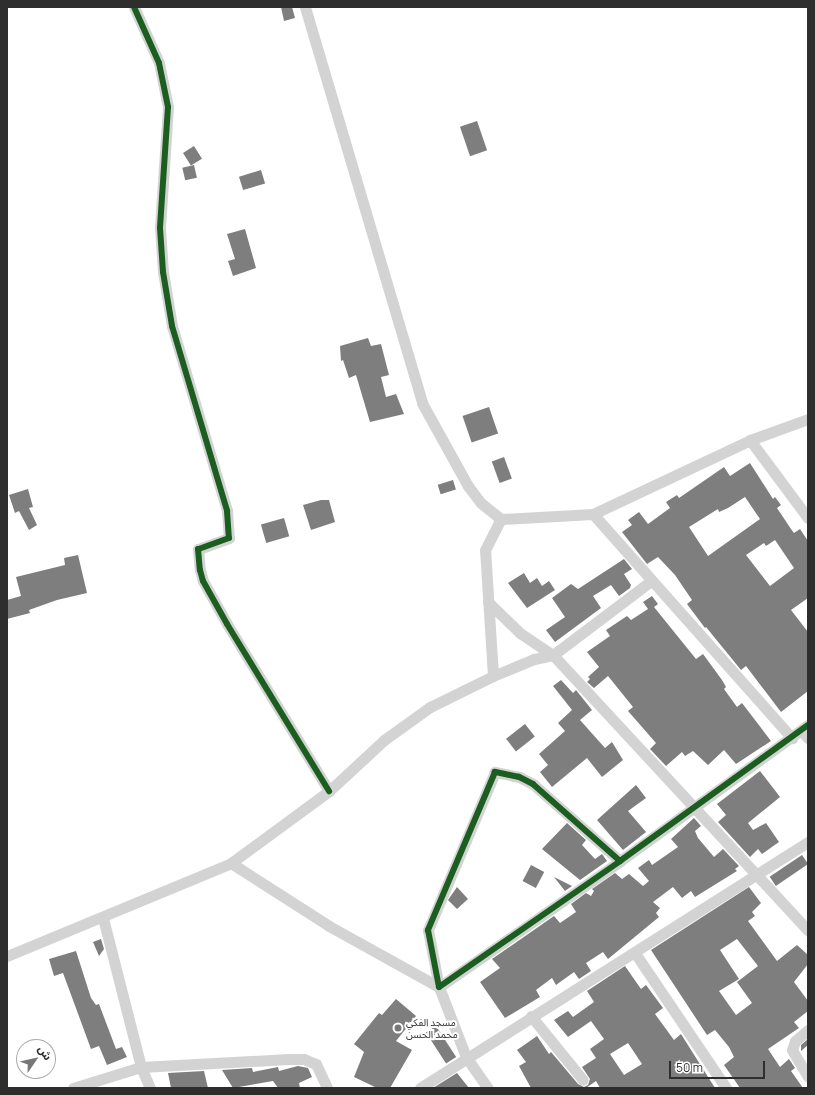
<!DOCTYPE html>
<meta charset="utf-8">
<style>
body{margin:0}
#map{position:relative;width:815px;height:1095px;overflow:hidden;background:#fff;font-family:Manrope,"Noto Sans Arabic",sans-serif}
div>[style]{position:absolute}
.building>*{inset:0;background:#7e7e7e;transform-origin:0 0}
.street>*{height:11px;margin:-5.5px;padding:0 5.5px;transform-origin:5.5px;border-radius:5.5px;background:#d3d3d3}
.cycleway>*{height:6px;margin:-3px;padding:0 3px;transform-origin:3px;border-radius:3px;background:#1b5e20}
.dots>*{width:11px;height:11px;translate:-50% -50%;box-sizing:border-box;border:2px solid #fff;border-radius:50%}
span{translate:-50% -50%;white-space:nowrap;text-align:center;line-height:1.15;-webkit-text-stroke:4px #fff;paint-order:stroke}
.poi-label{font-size:10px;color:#2e2e2e}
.left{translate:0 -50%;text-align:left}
.frame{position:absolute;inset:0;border:8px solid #2e2e2e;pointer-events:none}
.north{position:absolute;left:16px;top:1039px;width:40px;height:40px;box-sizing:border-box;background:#fff;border:1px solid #ababab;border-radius:50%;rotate:56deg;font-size:11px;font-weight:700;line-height:16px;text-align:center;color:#2e2e2e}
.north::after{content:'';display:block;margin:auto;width:14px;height:18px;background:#777;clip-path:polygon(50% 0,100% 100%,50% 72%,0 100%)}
.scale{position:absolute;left:669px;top:1061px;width:96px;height:18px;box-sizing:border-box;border:2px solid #2e2e2e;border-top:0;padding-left:5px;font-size:12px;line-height:14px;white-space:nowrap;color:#2e2e2e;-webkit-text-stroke:3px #fff;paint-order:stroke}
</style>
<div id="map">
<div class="building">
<i style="clip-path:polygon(281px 7px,292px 7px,295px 18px,284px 21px)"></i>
<i style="left:477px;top:121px;width:31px;height:18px;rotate:71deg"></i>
<i style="left:194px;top:146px;width:15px;height:13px;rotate:58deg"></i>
<i style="left:194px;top:165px;width:13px;height:12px;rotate:77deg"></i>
<i style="left:261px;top:170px;width:14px;height:23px;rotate:73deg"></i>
<i style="clip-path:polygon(245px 229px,256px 268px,233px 276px,228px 261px,235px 259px,227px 234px)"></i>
<i style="clip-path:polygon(368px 338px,371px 346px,381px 344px,389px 375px,381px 377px,386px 397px,396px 394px,404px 414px,370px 422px,356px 375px,349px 378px,343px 360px,341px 361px,340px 346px)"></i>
<i style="left:489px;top:407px;width:28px;height:28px;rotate:71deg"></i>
<i style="left:504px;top:457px;width:23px;height:13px;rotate:70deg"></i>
<i style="clip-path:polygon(evenodd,750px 463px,773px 499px,775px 497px,781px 505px,777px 508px,791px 529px,794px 533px,800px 529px,808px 541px,808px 598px,791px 610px,808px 632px,808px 691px,781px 712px,746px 666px,741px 670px,706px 627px,705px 628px,687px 604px,692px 600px,675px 575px,658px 557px,647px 564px,622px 532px,632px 525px,628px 520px,639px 512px,648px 524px,670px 508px,666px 502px,677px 495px,679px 498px,724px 467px,730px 476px,750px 463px,745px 497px,760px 519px,708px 556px,689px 527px,718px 509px,719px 512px,728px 508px,745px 497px,750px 463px,775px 540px,794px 568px,770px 586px,746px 555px,764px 543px,766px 546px,775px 540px)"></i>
<i style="left:453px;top:480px;width:10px;height:16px;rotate:73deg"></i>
<i style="clip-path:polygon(28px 489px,33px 507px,29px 508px,37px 525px,29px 530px,19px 511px,15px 513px,9px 495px)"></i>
<i style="clip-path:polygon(321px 500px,329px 500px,335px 522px,311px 530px,303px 505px)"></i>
<i style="left:284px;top:518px;width:19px;height:24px;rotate:74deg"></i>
<i style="clip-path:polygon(78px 555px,87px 593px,57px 600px,29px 610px,30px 613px,7px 619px,7px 600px,21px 596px,16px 577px,65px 565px,64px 558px)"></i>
<i style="clip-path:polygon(624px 559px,632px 569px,624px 574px,631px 585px,630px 588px,619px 596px,611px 585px,593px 596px,601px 608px,555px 642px,546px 630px,565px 617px,552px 598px,571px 584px,578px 589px)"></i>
<i style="clip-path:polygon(524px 573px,530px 583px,537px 578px,542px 586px,549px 581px,555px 590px,527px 608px,508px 583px)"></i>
<i style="clip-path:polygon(652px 596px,658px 604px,654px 607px,696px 659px,703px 654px,722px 680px,726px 687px,724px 689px,737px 707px,742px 703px,771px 741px,736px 764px,724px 750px,708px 765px,693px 751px,685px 756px,682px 752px,666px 766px,650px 749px,656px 743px,628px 711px,633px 707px,608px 676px,594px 688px,587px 682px,590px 679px,588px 677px,599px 667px,587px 652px,610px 636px,606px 630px,627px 616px,631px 620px,648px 609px,643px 602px)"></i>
<i style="clip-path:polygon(561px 680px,573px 693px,576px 690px,592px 710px,580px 720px,605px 748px,612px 742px,623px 760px,602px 777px,587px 758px,552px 787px,540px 772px,548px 765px,539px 754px,565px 731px,558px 723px,572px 710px,553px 686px)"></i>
<i style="left:525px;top:724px;width:16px;height:24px;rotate:52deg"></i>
<i style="clip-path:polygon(760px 771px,780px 797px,748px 823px,753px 830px,766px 823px,779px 842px,762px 854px,758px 849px,750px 857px,718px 822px,726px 815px,717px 804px)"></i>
<i style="clip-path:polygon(636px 785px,646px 798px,628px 811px,646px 832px,623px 850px,597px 820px)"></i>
<i style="clip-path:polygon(694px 818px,701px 826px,695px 831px,698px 838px,714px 857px,723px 849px,739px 866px,735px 869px,737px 871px,695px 897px,691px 891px,682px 898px,673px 887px,653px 902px,660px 908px,656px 913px,659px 917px,608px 959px,603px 952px,586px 963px,591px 971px,579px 979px,574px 972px,556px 985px,552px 978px,536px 990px,540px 997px,505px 1018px,480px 982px,500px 968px,492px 959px,554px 916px,560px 923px,576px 912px,571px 904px,586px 893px,591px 896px,594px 891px,592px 889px,615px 873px,622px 879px,629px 874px,643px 886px,649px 881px,638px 868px,649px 860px,652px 865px,678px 847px,671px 839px)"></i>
<i style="clip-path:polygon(567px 823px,586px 840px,582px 845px,595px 859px,602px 854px,607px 861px,580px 880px,542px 849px)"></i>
<i style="left:802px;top:855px;width:11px;height:39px;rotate:56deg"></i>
<i style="left:531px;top:865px;width:15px;height:18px;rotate:28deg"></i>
<i style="clip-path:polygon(554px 877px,572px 886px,565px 891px)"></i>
<i style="clip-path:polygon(457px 887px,468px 899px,457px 909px,448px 900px)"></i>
<i style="clip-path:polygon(evenodd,749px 887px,761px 903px,752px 912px,755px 916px,748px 921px,777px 961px,797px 945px,808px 955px,808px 964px,794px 982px,808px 1001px,808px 1011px,794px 1022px,799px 1028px,768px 1049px,780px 1067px,789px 1059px,795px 1068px,791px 1071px,803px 1088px,740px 1088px,724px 1065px,734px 1057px,729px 1047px,715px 1030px,707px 1035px,651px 950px,749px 887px,737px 939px,758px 966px,737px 982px,752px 1003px,736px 1015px,719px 991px,739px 979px,720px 950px,737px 939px)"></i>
<i style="clip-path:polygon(101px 939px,104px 949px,99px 956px,93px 942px)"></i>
<i style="clip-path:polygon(76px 951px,91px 998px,96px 1005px,99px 1004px,116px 1049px,122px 1047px,127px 1057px,107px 1065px,99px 1046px,91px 1049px,63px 973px,54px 976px,49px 959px)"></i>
<i style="clip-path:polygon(evenodd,625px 966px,641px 989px,646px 985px,663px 1008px,655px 1014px,674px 1040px,681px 1034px,715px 1088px,600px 1088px,596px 1081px,586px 1088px,531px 1088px,519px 1066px,526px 1062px,517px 1050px,537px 1036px,549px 1054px,551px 1052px,578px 1084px,584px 1087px,588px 1085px,590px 1079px,582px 1067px,596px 1058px,590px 1049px,604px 1039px,591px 1021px,568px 1037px,554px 1020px,568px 1011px,573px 1017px,594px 1002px,587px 991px,625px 966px,628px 1043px,642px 1064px,624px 1075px,610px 1054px,628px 1043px)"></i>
<i style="clip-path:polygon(396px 999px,416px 1016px,396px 1041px,412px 1050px,390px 1088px,377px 1088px,354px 1077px,364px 1052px,354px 1044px,379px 1013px,382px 1015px)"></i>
<i style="left:436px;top:1026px;width:37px;height:12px;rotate:57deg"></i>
<i style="clip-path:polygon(808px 1039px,808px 1045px,801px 1051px,801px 1045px)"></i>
<i style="clip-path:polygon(298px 1066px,308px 1068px,312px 1077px,299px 1083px,300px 1088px,278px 1088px,273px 1081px,233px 1088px,222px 1070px,252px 1068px,253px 1072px,278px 1067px,279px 1071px)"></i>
<i style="clip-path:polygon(204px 1071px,208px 1088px,171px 1088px,168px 1073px)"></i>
<i style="clip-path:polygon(457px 1073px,469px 1088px,433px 1088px)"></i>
</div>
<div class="street">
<i style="left:134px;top:7px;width:61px;rotate:65.9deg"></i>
<i style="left:159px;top:63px;width:45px;rotate:78.4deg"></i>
<i style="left:168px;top:107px;width:121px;rotate:93.8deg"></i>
<i style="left:160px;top:228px;width:44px;rotate:86.1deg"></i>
<i style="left:163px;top:272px;width:55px;rotate:80.5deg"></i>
<i style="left:172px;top:326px;width:193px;rotate:73.4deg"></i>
<i style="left:227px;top:511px;width:27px;rotate:86deg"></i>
<i style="left:229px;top:538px;width:33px;rotate:160deg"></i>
<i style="left:198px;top:549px;width:21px;rotate:85deg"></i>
<i style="left:200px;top:570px;width:11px;rotate:75deg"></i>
<i style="left:203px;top:581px;width:49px;rotate:60.8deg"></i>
<i style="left:227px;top:624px;width:196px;rotate:58.6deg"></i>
<i style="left:305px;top:7px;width:413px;rotate:73.5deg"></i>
<i style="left:422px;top:403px;width:95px;rotate:61deg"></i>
<i style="left:468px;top:486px;width:21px;rotate:53deg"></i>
<i style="left:481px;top:503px;width:26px;rotate:39deg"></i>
<i style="left:750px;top:440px;width:97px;rotate:53.4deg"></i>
<i style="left:593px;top:514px;width:300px;rotate:48.4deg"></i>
<i style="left:488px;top:602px;width:45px;rotate:44.1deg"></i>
<i style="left:520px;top:633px;width:40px;rotate:34deg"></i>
<i style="left:553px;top:655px;width:375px;rotate:47.2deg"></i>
<i style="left:493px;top:676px;width:44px;rotate:-22.5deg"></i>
<i style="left:534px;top:659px;width:19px;rotate:-12deg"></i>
<i style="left:553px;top:655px;width:123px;rotate:-37.1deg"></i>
<i style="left:801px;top:730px;width:11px;rotate:49deg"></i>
<i style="left:620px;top:861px;width:116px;rotate:-138.5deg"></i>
<i style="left:533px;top:784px;width:16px;rotate:-153deg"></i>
<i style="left:519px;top:777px;width:25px;rotate:-168deg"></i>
<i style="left:495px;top:772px;width:172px;rotate:113deg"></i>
<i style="left:428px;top:930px;width:58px;rotate:79.1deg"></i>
<i style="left:439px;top:987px;width:221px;rotate:-34.8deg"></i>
<i style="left:620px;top:861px;width:232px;rotate:-35.9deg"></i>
<i style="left:231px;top:863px;width:122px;rotate:-36.3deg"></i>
<i style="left:329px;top:791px;width:75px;rotate:-42.8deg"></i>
<i style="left:384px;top:740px;width:57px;rotate:-35.7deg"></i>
<i style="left:430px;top:707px;width:70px;rotate:-26.2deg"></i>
<i style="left:493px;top:676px;width:126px;rotate:-93.6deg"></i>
<i style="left:485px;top:550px;width:35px;rotate:-63deg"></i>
<i style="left:501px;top:519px;width:92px;rotate:-3.1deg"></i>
<i style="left:593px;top:514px;width:174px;rotate:-25.2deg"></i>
<i style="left:750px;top:440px;width:62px;rotate:-19.9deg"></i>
<i style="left:103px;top:918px;width:154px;rotate:75.7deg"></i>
<i style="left:141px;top:1067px;width:23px;rotate:67deg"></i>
<i style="left:635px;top:953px;width:163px;rotate:56deg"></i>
<i style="left:7px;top:956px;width:243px;rotate:-22.5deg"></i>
<i style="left:231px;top:863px;width:117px;rotate:32.7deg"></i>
<i style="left:329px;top:926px;width:126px;rotate:29deg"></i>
<i style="left:439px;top:987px;width:75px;rotate:68.9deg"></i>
<i style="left:466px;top:1057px;width:38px;rotate:55deg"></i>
<i style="left:531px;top:1016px;width:82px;rotate:50.9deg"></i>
<i style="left:808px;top:1030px;width:17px;rotate:140deg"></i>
<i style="left:795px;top:1041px;width:9px;rotate:108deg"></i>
<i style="left:792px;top:1050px;width:31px;rotate:59deg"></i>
<i style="left:73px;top:1088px;width:71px;rotate:-17.2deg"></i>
<i style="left:141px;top:1067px;width:148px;rotate:-3.1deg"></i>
<i style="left:289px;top:1059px;width:15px"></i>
<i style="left:304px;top:1059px;width:13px;rotate:23deg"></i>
<i style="left:316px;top:1064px;width:26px;rotate:65deg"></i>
<i style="left:420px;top:1088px;width:459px;rotate:-32.4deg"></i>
</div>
<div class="cycleway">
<i style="left:134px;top:7px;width:61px;rotate:65.9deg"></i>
<i style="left:159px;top:63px;width:45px;rotate:78.4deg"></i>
<i style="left:168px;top:107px;width:121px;rotate:93.8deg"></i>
<i style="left:160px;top:228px;width:44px;rotate:86.1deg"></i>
<i style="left:163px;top:272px;width:55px;rotate:80.5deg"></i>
<i style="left:172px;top:326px;width:193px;rotate:73.4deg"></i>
<i style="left:227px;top:511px;width:27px;rotate:86deg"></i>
<i style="left:229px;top:538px;width:33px;rotate:160deg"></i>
<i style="left:198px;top:549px;width:21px;rotate:85deg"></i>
<i style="left:200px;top:570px;width:11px;rotate:75deg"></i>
<i style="left:203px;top:581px;width:49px;rotate:60.8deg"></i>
<i style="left:227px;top:624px;width:196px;rotate:58.6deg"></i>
<i style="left:620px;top:861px;width:116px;rotate:-138.5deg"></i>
<i style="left:533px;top:784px;width:16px;rotate:-153deg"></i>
<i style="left:519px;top:777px;width:25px;rotate:-168deg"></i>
<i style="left:495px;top:772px;width:172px;rotate:113deg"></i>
<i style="left:428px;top:930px;width:58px;rotate:79.1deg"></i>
<i style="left:439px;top:987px;width:221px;rotate:-34.8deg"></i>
<i style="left:620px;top:861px;width:232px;rotate:-35.9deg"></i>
</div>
<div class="dots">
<i style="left:398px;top:1028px;background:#777"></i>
</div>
<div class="poi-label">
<span class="left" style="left:406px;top:1028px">مسجد الفكي<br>محمد الحسن</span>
</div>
<div class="frame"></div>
<div class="north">ش</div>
<div class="scale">50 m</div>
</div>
